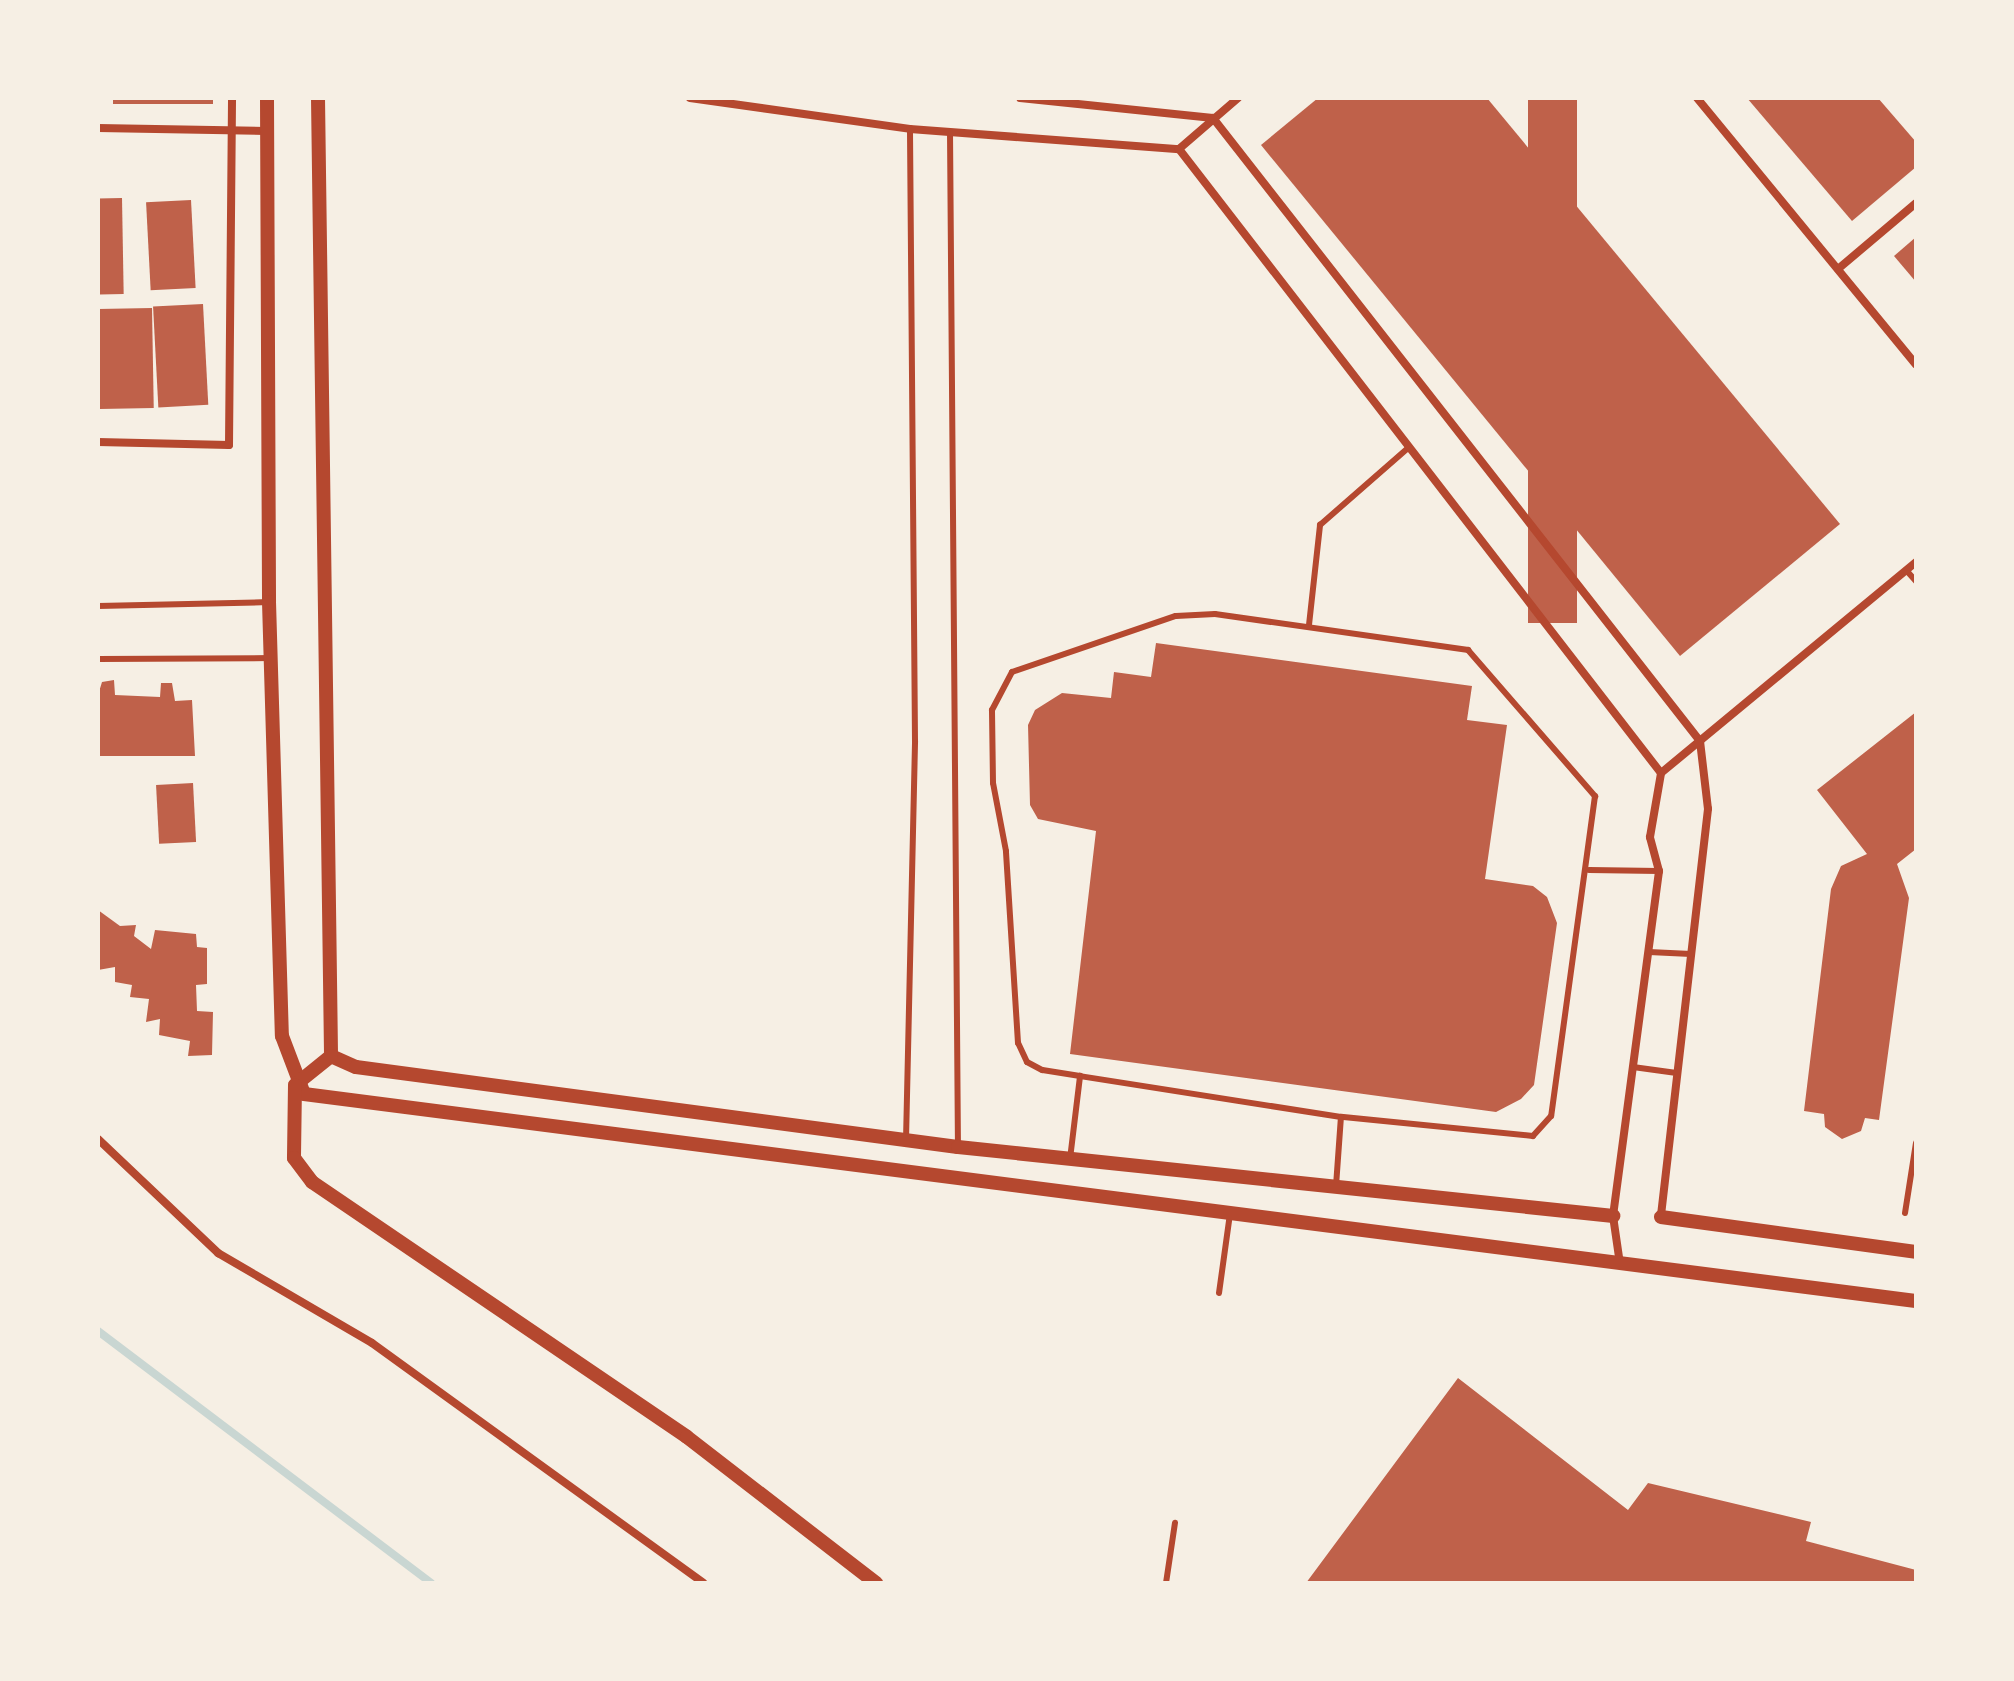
<!DOCTYPE html>
<style>
body{margin:0}
#map{position:relative;width:2014px;height:1681px;overflow:hidden;background:#f6efe4;font-family:Mulish,sans-serif}
div>[style]{position:absolute}
.stream>*{height:8px;margin:-4px;padding:0 4px;transform-origin:4px;border-radius:4px;background:#c9d6d2}
.building>*{inset:0;background:#bf614a;transform-origin:0 0}
.service>*{height:6px;margin:-3px;padding:0 3px;transform-origin:3px;border-radius:3px;background:#b5482f}
.minor>*{height:8px;margin:-4px;padding:0 4px;transform-origin:4px;border-radius:4px;background:#b5482f}
.tertiary>*{height:14px;margin:-7px;padding:0 7px;transform-origin:7px;border-radius:7px;background:#b5482f}
span{translate:-50% -50%;white-space:nowrap;text-align:center;line-height:1.15;-webkit-text-stroke:7px #f6efe4;paint-order:stroke}
.frame{position:absolute;inset:0;border:100px solid #f6efe4;pointer-events:none}
</style>
<div id="map">
<div class="stream">
<i style="left:98px;top:1331px;width:418px;rotate:37.1deg"></i>
</div>
<div class="building">
<i style="left:113px;top:98px;width:100px;height:6px"></i>
<i style="clip-path:polygon(1318px 98px,1487px 98px,1840px 524px,1680px 656px,1261px 145px)"></i>
<i style="left:1528px;top:98px;width:49px;height:525px"></i>
<i style="clip-path:polygon(1747px 98px,1878px 98px,1916px 142px,1916px 167px,1852px 221px)"></i>
<i style="left:122px;top:198px;width:96px;height:24px;rotate:89deg"></i>
<i style="left:191px;top:200px;width:88px;height:45px;rotate:87deg"></i>
<i style="clip-path:polygon(1916px 237px,1916px 282px,1894px 256px)"></i>
<i style="left:203px;top:304px;width:101px;height:50px;rotate:87deg"></i>
<i style="left:152px;top:308px;width:100px;height:54px;rotate:89deg"></i>
<i style="clip-path:polygon(1156px 643px,1472px 686px,1467px 720px,1507px 725px,1485px 879px,1533px 886px,1547px 897px,1557px 923px,1534px 1085px,1521px 1099px,1496px 1112px,1070px 1054px,1096px 831px,1038px 819px,1030px 805px,1028px 725px,1035px 710px,1062px 693px,1111px 698px,1114px 672px,1151px 677px)"></i>
<i style="clip-path:polygon(114px 680px,115px 695px,160px 697px,161px 683px,172px 683px,175px 701px,192px 700px,195px 756px,98px 756px,98px 695px,102px 682px)"></i>
<i style="clip-path:polygon(1916px 712px,1916px 849px,1897px 864px,1909px 898px,1879px 1120px,1865px 1118px,1861px 1131px,1842px 1139px,1825px 1127px,1824px 1114px,1804px 1111px,1831px 889px,1841px 866px,1867px 854px,1817px 790px)"></i>
<i style="left:193px;top:783px;width:59px;height:37px;rotate:87deg"></i>
<i style="clip-path:polygon(98px 910px,120px 926px,136px 925px,134px 936px,151px 949px,155px 930px,196px 934px,197px 947px,207px 948px,207px 984px,196px 985px,197px 1011px,213px 1012px,212px 1055px,188px 1056px,190px 1041px,159px 1035px,160px 1019px,146px 1022px,149px 999px,130px 997px,132px 985px,115px 982px,115px 967px,98px 970px)"></i>
<i style="clip-path:polygon(1458px 1378px,1628px 1510px,1648px 1483px,1811px 1522px,1806px 1541px,1916px 1570px,1916px 1583px,1306px 1583px)"></i>
</div>
<div class="service">
<i style="left:950px;top:132px;width:1015px;rotate:89.55deg"></i>
<i style="left:1906px;top:570px;width:15px;rotate:48deg"></i>
<i style="left:98px;top:606px;width:171px;rotate:-1.3deg"></i>
<i style="left:1309px;top:625px;width:101px;rotate:-83.7deg"></i>
<i style="left:1320px;top:525px;width:117px;rotate:-41.2deg"></i>
<i style="left:98px;top:659px;width:172px;rotate:-0.3deg"></i>
<i style="left:1589px;top:870px;width:70px;rotate:0.8deg"></i>
<i style="left:1649px;top:952px;width:42px;rotate:2.7deg"></i>
<i style="left:1633px;top:1067px;width:44px;rotate:7.8deg"></i>
<i style="left:906px;top:1140px;width:399px;rotate:-88.7deg"></i>
<i style="left:915px;top:741px;width:612px;rotate:-90.47deg"></i>
<i style="left:1070px;top:1159px;width:84px;rotate:-83.1deg"></i>
<i style="left:1080px;top:1076px;width:38px;rotate:-171deg"></i>
<i style="left:1042px;top:1070px;width:17px;rotate:-152deg"></i>
<i style="left:1027px;top:1062px;width:21px;rotate:-115deg"></i>
<i style="left:1018px;top:1043px;width:192px;rotate:-93.6deg"></i>
<i style="left:1006px;top:851px;width:69px;rotate:-100.8deg"></i>
<i style="left:993px;top:783px;width:73px;rotate:-90.8deg"></i>
<i style="left:992px;top:710px;width:43px;rotate:-62.2deg"></i>
<i style="left:1012px;top:672px;width:173px;rotate:-18.9deg"></i>
<i style="left:1176px;top:616px;width:39px;rotate:-3deg"></i>
<i style="left:1215px;top:614px;width:256px;rotate:8.1deg"></i>
<i style="left:1468px;top:650px;width:194px;rotate:49deg"></i>
<i style="left:1595px;top:796px;width:323px;rotate:97.8deg"></i>
<i style="left:1551px;top:1116px;width:27px;rotate:132deg"></i>
<i style="left:1533px;top:1136px;width:193px;rotate:-174.3deg"></i>
<i style="left:1341px;top:1117px;width:264px;rotate:-171.1deg"></i>
<i style="left:1336px;top:1186px;width:69px;rotate:-85.9deg"></i>
<i style="left:1905px;top:1213px;width:71px;rotate:-81.1deg"></i>
<i style="left:1219px;top:1293px;width:80px;rotate:-82.1deg"></i>
<i style="left:1166px;top:1583px;width:61px;rotate:-81.5deg"></i>
</div>
<div class="minor">
<i style="left:690px;top:98px;width:222px;rotate:8deg"></i>
<i style="left:910px;top:129px;width:270px;rotate:4.3deg"></i>
<i style="left:1179px;top:149px;width:788px;rotate:52.32deg"></i>
<i style="left:1020px;top:98px;width:194px;rotate:5.9deg"></i>
<i style="left:1213px;top:118px;width:791px;rotate:51.99deg"></i>
<i style="left:1700px;top:741px;width:68px;rotate:83.3deg"></i>
<i style="left:1708px;top:809px;width:411px;rotate:96.6deg"></i>
<i style="left:1697px;top:98px;width:345px;rotate:50.6deg"></i>
<i style="left:98px;top:128px;width:168px;rotate:1deg"></i>
<i style="left:1179px;top:149px;width:78px;rotate:-40.8deg"></i>
<i style="left:1838px;top:269px;width:102px;rotate:-40.2deg"></i>
<i style="left:98px;top:442px;width:131px;rotate:1.3deg"></i>
<i style="left:229px;top:445px;width:347px;rotate:-89.5deg"></i>
<i style="left:98px;top:1139px;width:166px;rotate:43.5deg"></i>
<i style="left:218px;top:1253px;width:178px;rotate:30.3deg"></i>
<i style="left:372px;top:1343px;width:409px;rotate:35.9deg"></i>
<i style="left:1620px;top:1264px;width:49px;rotate:-98.3deg"></i>
<i style="left:1613px;top:1216px;width:348px;rotate:-82.4deg"></i>
<i style="left:1659px;top:871px;width:35px;rotate:-105deg"></i>
<i style="left:1650px;top:837px;width:65px;rotate:-80.2deg"></i>
<i style="left:1661px;top:773px;width:331px;rotate:-39.6deg"></i>
</div>
<div class="tertiary">
<i style="left:267px;top:98px;width:504px;rotate:89.77deg"></i>
<i style="left:269px;top:602px;width:434px;rotate:88.3deg"></i>
<i style="left:282px;top:1036px;width:62px;rotate:69.2deg"></i>
<i style="left:304px;top:1094px;width:1625px;rotate:7.32deg"></i>
<i style="left:318px;top:98px;width:958px;rotate:89.22deg"></i>
<i style="left:331px;top:1056px;width:27px;rotate:24deg"></i>
<i style="left:356px;top:1067px;width:607px;rotate:7.57deg"></i>
<i style="left:958px;top:1147px;width:659px;rotate:6.01deg"></i>
<i style="left:331px;top:1056px;width:46px;rotate:141.1deg"></i>
<i style="left:295px;top:1085px;width:73px;rotate:90.8deg"></i>
<i style="left:294px;top:1158px;width:30px;rotate:53deg"></i>
<i style="left:312px;top:1182px;width:453px;rotate:34.2deg"></i>
<i style="left:687px;top:1437px;width:239px;rotate:37.7deg"></i>
<i style="left:1661px;top:1217px;width:257px;rotate:7.8deg"></i>
</div>
<div class="frame"></div>
</div>
